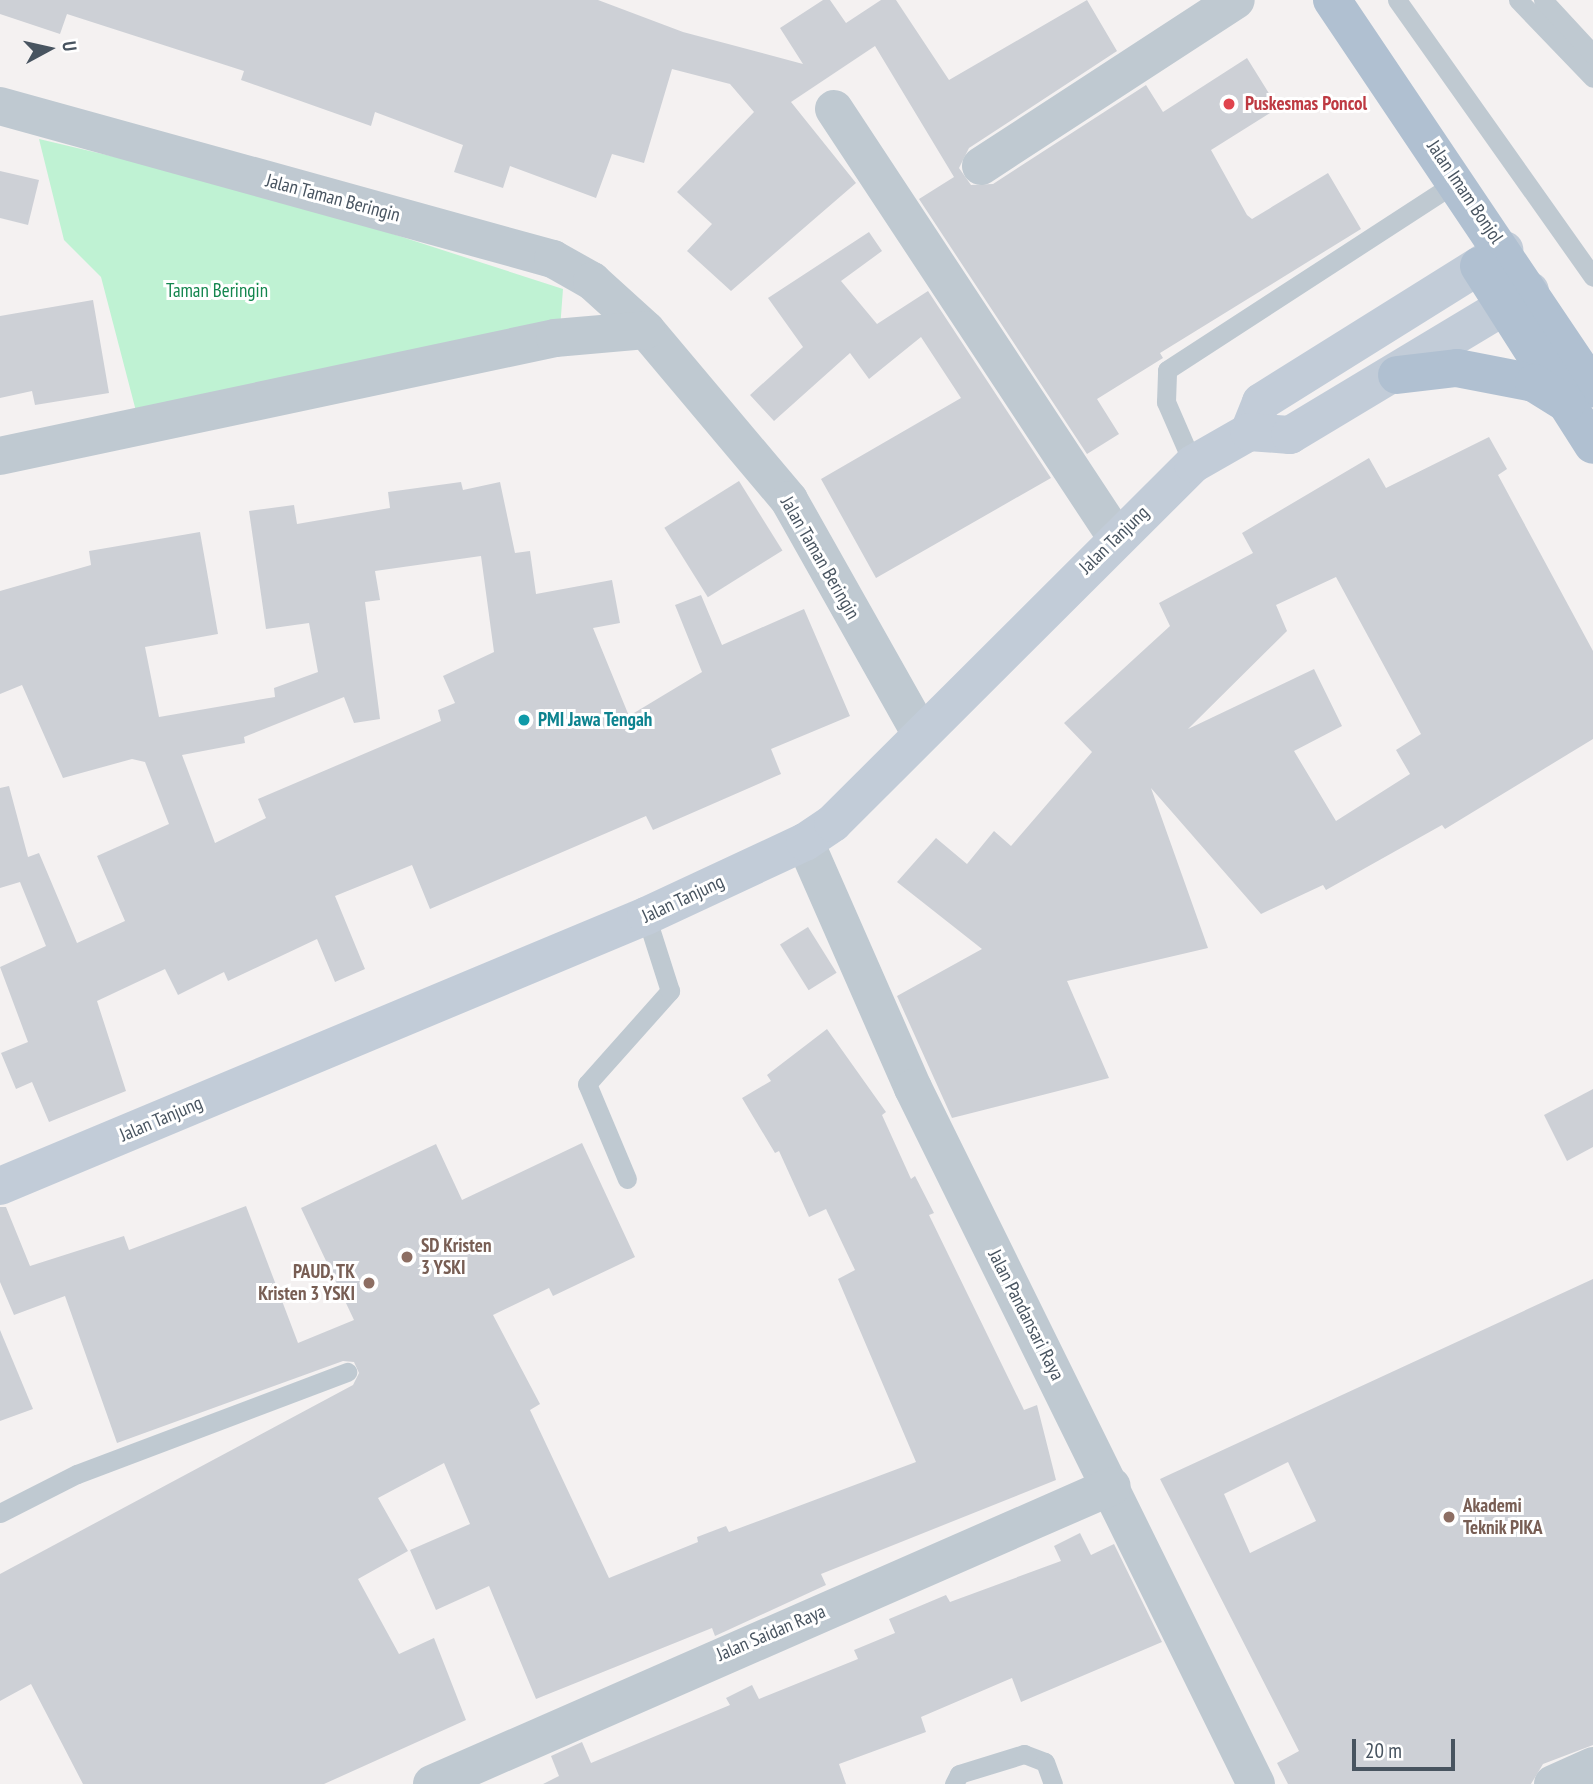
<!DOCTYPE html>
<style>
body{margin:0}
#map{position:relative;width:1593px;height:1784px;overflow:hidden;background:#f4f1f1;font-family:"PT Sans Narrow",sans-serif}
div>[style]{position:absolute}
.green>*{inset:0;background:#bff2d3}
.building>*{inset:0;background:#cdd0d6;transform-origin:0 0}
.service>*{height:19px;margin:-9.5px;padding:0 9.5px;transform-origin:9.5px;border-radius:9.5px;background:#bfc9d1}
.minor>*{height:38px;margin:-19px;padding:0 19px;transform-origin:19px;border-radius:19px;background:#bfc9d1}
.secondary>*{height:38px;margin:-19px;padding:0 19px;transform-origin:19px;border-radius:19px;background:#c2ccd8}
.primary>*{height:38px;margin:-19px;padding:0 19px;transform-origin:19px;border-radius:19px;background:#b0c0d1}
.dots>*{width:19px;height:19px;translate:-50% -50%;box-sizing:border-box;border:4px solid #fff;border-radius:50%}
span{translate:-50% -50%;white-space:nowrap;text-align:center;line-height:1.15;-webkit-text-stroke:6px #fff;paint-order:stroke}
.health-label{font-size:19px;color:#be3a42;font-weight:700}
.left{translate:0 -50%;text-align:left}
.street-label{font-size:19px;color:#485460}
.park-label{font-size:19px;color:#14864e}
.culture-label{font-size:19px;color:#0d838f;font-weight:700}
.education-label{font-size:19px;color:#785e54;font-weight:700}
.right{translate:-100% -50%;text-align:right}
.north{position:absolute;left:14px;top:14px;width:70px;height:70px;-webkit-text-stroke:5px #fff;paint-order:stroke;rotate:82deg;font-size:19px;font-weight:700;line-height:28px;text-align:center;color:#485460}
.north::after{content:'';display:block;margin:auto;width:24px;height:32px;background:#485460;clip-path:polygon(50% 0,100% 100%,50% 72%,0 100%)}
.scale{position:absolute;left:1352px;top:1739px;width:103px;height:32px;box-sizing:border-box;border:4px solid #485460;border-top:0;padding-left:9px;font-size:21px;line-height:24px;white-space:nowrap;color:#485460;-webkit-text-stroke:5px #fff;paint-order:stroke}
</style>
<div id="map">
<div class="green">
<i style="clip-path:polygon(39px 139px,263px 192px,563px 289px,560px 329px,137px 415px,101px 277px,64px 240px)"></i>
</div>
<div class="building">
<i style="clip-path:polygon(0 0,598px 0,683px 32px,803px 64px,780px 28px,823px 0,830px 0,846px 23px,881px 0,896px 0,949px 80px,1087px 0,1117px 51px,969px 148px,959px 168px,971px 185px,993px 184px,1146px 85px,1163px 112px,1247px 58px,1278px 108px,1211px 150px,1247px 215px,1252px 219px,1328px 173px,1361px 229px,1160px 353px,1163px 358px,1097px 399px,1119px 434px,1087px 454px,919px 199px,954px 177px,875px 46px,791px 102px,856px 183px,731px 291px,687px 251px,712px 224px,677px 192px,754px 112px,730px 84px,672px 69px,644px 163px,612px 154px,596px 198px,510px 166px,503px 188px,454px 172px,463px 145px,375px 112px,371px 126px,241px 80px,244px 71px,67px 14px,60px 34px,0 14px)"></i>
<i style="clip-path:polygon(0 171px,39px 180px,28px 225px,0 218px)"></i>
<i style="clip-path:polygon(869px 232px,882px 251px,841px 281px,877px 324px,928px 291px,1051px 478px,876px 578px,821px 479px,961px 398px,921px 337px,869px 379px,850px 353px,774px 421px,750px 395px,803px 347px,768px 298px)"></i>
<i style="clip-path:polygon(93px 300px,109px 393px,35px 405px,32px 391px,0 398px,0 316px)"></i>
<i style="clip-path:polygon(evenodd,1489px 437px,1507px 469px,1498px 475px,1593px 651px,1593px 739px,1445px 829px,1442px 825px,1326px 890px,1323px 885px,1261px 914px,1151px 788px,1208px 948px,1067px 981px,1109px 1078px,952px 1118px,897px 996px,982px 949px,897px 882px,936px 838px,967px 864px,994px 831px,1011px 846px,1092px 752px,1064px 723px,1170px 626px,1159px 603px,1253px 553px,1242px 533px,1369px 458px,1386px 488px,1489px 437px,1336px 577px,1421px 734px,1396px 750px,1410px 774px,1336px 821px,1294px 751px,1342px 726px,1314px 669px,1188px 729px,1287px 631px,1276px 605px,1336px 577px)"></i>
<i style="left:739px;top:481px;width:82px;height:88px;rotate:58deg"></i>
<i style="clip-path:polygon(evenodd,461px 482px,463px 490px,500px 482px,515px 553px,530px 551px,536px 594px,612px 580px,620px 623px,593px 628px,629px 716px,702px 672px,675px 605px,701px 595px,722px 645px,804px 609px,850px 716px,771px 749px,781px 774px,653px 830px,646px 816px,430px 909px,412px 865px,335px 896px,365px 969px,335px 982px,317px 939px,228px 981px,224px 972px,178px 995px,165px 969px,97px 1001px,126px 1091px,49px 1122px,32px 1082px,16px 1089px,1px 1053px,28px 1042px,0 967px,46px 946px,20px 882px,0 888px,0 788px,9px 786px,28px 857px,39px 853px,77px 943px,125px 921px,97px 856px,169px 824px,145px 762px,132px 759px,63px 778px,22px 685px,0 694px,0 591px,91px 565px,89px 551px,200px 532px,218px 634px,145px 647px,159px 717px,275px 697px,274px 688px,318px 672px,309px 623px,266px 629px,249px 511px,294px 505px,297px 524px,390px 508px,388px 492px,461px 482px,481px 556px,494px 652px,443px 676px,455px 703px,438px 710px,441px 721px,258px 799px,266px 818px,215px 843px,182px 755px,245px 743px,244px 737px,344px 697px,354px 723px,380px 719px,365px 602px,380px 600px,375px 571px,481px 556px)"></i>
<i style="left:808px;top:927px;width:54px;height:33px;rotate:58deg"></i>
<i style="clip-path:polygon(827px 1029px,886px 1112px,882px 1115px,911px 1179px,915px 1176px,934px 1213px,929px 1215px,1024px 1410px,1037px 1405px,1056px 1480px,821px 1574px,826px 1585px,715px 1636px,712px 1628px,536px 1699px,489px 1586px,436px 1610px,410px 1550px,470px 1524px,444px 1463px,378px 1498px,408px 1551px,358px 1579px,399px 1654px,434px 1638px,466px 1720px,324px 1784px,83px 1784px,31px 1684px,0 1701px,0 1574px,353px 1385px,359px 1373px,354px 1362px,343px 1361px,117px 1443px,65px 1296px,14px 1315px,0 1282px,0 1207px,6px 1207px,30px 1266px,124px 1236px,129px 1250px,246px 1206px,298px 1343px,354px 1320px,301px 1208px,436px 1144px,462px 1200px,582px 1143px,635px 1257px,553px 1296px,549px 1288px,493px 1315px,540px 1404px,530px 1410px,609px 1578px,698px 1542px,697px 1537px,726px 1526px,729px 1532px,916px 1462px,838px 1279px,855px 1270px,826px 1209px,809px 1217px,779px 1151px,775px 1153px,742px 1098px,771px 1081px,767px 1075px)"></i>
<i style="clip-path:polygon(1593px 1089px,1593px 1147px,1567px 1161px,1544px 1115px)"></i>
<i style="clip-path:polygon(evenodd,1593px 1279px,1593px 1745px,1543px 1764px,1531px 1784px,1288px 1784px,1277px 1763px,1299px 1751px,1160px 1479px,1593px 1279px,1288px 1462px,1316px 1521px,1250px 1553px,1224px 1494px,1288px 1462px)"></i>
<i style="clip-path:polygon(0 1330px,33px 1409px,0 1421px)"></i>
<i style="clip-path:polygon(1080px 1533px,1091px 1555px,1114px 1544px,1162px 1642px,1021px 1702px,1012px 1678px,921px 1717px,926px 1732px,839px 1764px,846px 1784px,543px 1784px,559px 1776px,551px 1756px,582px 1742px,591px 1763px,730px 1705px,726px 1698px,752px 1685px,759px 1699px,858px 1659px,854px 1650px,895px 1633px,889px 1619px,946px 1595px,950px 1602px,1061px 1561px,1054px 1546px)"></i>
</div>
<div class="service">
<i style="left:1397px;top:0;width:339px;rotate:54.7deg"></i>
<i style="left:1518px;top:0;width:108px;rotate:46.1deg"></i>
<i style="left:1543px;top:0;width:74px;rotate:47.2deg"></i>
<i style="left:1193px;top:464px;width:68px;rotate:-113.5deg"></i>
<i style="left:1166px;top:402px;width:32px;rotate:-88deg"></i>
<i style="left:1167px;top:370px;width:347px;rotate:-33deg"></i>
<i style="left:627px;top:1179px;width:103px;rotate:-112.8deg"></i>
<i style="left:587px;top:1084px;width:125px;rotate:-48.3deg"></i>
<i style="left:670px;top:991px;width:79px;rotate:-107.7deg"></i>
<i style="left:0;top:1513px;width:86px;rotate:-26.9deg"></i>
<i style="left:77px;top:1474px;width:289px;rotate:-20.7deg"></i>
<i style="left:954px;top:1784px;width:11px;rotate:-63deg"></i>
<i style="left:959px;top:1774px;width:68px;rotate:-17.1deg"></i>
<i style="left:1024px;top:1754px;width:22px;rotate:21deg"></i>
<i style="left:1045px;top:1762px;width:23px;rotate:70deg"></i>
</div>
<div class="minor">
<i style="left:0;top:106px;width:574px;rotate:15.47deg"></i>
<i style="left:553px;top:259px;width:45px;rotate:29.4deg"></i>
<i style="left:592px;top:281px;width:73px;rotate:42.2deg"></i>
<i style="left:646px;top:330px;width:222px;rotate:49.9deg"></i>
<i style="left:789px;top:500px;width:269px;rotate:60.6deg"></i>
<i style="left:834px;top:109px;width:513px;rotate:56.62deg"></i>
<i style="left:981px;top:166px;width:304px;rotate:-33.1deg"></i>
<i style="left:0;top:456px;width:567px;rotate:-12deg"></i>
<i style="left:555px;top:338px;width:91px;rotate:-5deg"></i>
<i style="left:805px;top:842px;width:269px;rotate:66.3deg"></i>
<i style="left:913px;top:1088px;width:776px;rotate:63.77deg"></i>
<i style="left:432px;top:1784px;width:742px;rotate:-23.66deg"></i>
<i style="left:1553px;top:1784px;width:44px;rotate:-24.2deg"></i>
</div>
<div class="secondary">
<i style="left:1249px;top:432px;width:32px;rotate:-68deg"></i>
<i style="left:1261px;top:402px;width:287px;rotate:-32deg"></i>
<i style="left:0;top:1186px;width:700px;rotate:-22.68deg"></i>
<i style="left:646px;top:916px;width:175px;rotate:-25deg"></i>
<i style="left:805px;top:842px;width:34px;rotate:-34deg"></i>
<i style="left:833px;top:823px;width:508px;rotate:-44.92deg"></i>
<i style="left:1193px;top:464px;width:64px;rotate:-29.7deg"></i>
<i style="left:1249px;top:432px;width:41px;rotate:4.2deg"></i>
<i style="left:1290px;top:435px;width:280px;rotate:-31deg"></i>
</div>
<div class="primary">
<i style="left:1332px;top:0;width:468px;rotate:56.1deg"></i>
<i style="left:1479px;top:266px;width:212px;rotate:57.5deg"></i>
<i style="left:1397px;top:375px;width:60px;rotate:-6.7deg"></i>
<i style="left:1457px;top:368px;width:78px;rotate:11deg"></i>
<i style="left:1534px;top:383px;width:38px;rotate:32deg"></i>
</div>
<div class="dots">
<i style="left:1229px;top:104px;background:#e0444e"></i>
<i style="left:524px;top:720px;background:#0f9aa8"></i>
<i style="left:407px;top:1257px;background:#8d6e63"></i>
<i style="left:369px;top:1283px;background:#8d6e63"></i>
<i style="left:1449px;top:1517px;background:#8d6e63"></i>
</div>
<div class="health-label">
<span class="left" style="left:1245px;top:104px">Puskesmas Poncol</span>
</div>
<div class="street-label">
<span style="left:1465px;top:192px;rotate:56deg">Jalan Imam Bonjol</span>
<span style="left:333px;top:198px;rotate:15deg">Jalan Taman Beringin</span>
<span style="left:1114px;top:540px;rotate:-44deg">Jalan Tanjung</span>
<span style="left:820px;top:558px;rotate:60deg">Jalan Taman Beringin</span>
<span style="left:683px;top:899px;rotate:-25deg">Jalan Tanjung</span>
<span style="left:161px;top:1119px;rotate:-23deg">Jalan Tanjung</span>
<span style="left:1026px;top:1315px;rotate:63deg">Jalan Pandansari Raya</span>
<span style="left:771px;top:1633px;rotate:-23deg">Jalan Saidan Raya</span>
</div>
<div class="park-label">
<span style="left:217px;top:291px">Taman Beringin</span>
</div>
<div class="culture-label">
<span class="left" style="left:538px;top:720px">PMI Jawa Tengah</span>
</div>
<div class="education-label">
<span class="left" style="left:421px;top:1257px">SD Kristen<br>3 YSKI</span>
<span class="right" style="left:355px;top:1283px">PAUD, TK<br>Kristen 3 YSKI</span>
<span class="left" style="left:1463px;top:1517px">Akademi<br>Teknik PIKA</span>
</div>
<div class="north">U</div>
<div class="scale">20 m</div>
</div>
